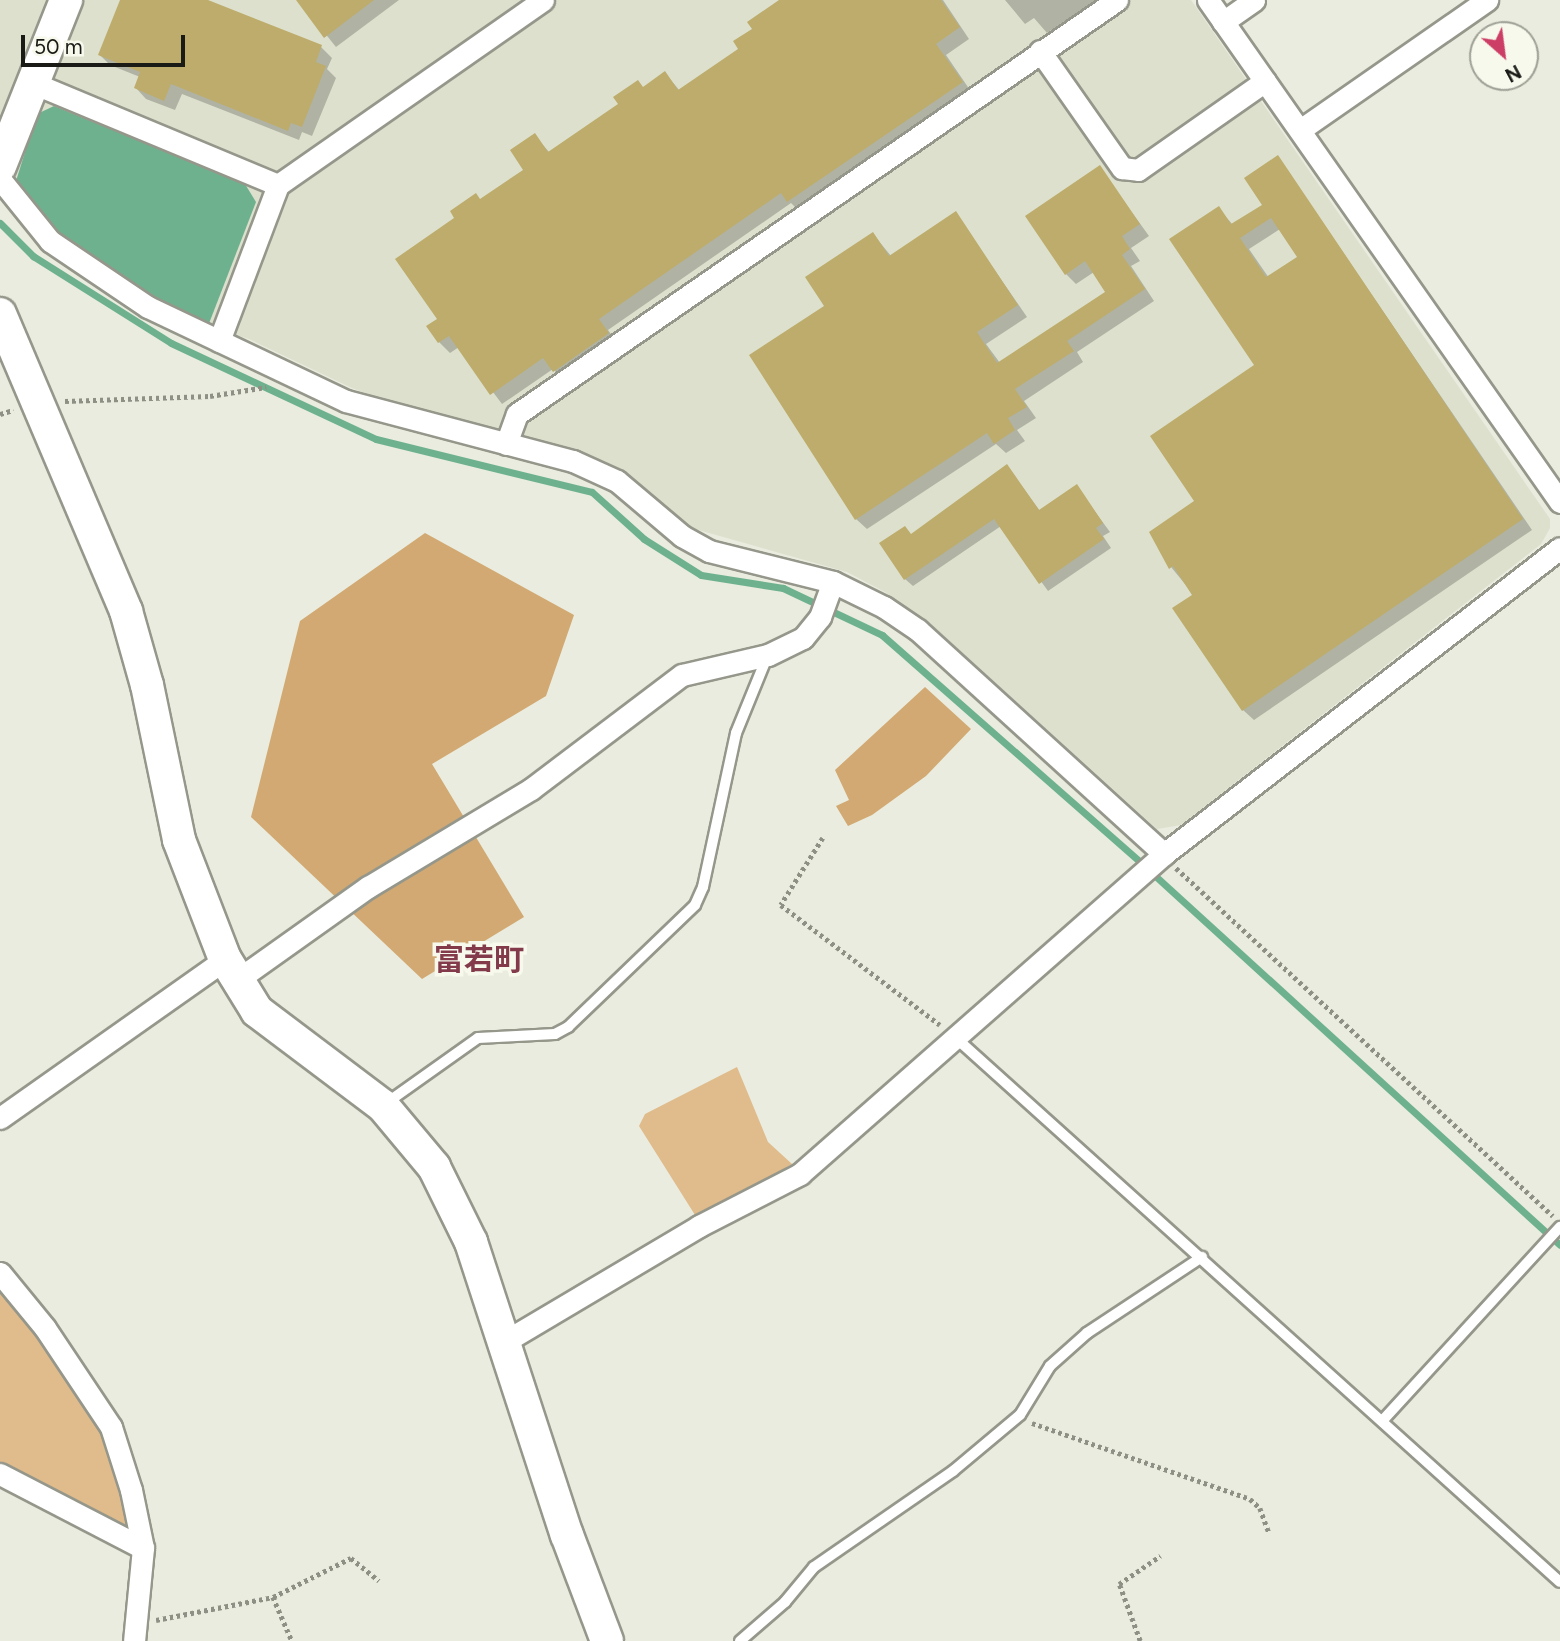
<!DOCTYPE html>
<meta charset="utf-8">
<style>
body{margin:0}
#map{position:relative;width:1560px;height:1641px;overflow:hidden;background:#e9ecde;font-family:Figtree,"Noto Sans JP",sans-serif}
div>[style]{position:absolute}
.built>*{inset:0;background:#dce0cc}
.green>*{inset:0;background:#e0bb8b}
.forest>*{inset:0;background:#d2a972}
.water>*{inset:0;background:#6eb18f}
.shadow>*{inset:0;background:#0003}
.stream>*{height:7px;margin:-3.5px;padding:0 3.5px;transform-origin:3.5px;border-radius:3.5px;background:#6eb18f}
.building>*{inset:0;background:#bdac6b}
.path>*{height:4.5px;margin-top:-2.25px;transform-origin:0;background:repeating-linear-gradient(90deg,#8e9086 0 3.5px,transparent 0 7px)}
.roads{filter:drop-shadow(2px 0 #95978b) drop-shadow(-2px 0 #95978b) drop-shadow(0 2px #95978b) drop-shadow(0 -2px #95978b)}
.lane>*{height:10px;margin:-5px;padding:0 5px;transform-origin:5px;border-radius:5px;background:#fff}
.street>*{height:21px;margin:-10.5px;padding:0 10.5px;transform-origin:10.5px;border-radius:10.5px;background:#fff}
.secondary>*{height:32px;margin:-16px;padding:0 16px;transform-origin:16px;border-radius:16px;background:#fff}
span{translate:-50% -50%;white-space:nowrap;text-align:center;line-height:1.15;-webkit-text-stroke:7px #f6f9ec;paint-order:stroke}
.quarter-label{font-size:30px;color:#833b4b;font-weight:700}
.north{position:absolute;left:1469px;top:21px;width:70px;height:70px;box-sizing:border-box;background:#f6f9ec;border:2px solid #9ea096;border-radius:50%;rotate:152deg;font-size:19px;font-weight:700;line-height:28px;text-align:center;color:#1a1b16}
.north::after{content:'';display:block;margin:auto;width:24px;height:32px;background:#cd3e66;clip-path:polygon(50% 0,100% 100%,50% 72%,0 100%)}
.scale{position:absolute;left:21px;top:35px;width:164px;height:32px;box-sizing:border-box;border:4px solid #1a1b16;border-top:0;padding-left:9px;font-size:21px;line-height:24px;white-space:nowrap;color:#1a1b16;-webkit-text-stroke:5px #f6f9ec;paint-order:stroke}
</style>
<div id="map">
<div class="built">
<i style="clip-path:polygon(0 0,55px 0,0 143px)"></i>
<i style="clip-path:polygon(80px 0,1191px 0,1550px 519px,1550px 528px,1541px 544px,1181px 825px,1157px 829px,942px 634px,885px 592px,847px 572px,695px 529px,581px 450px,399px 406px,352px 388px,249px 339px,208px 326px,90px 263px,14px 182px)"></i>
</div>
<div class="green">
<i style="clip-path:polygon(737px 1067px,768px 1142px,792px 1164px,754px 1188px,695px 1215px,639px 1126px,645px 1114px)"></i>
<i style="clip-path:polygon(0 1273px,111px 1427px,143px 1548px,0 1474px)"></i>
</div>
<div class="forest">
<i style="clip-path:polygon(425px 533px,574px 615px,546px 696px,432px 764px,524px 917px,422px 979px,251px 817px,300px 621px)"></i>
<i style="clip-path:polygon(925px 687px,971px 729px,926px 776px,872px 815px,848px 826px,836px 806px,849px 800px,835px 770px)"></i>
</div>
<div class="water">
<i style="clip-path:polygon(54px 106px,245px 184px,256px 202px,208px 326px,150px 298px,55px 234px,36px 212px,16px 181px,37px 114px)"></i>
</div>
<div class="shadow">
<i style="clip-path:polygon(122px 0,203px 0,321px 47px,332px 58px,327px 69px,336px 78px,312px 136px,302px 132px,299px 140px,182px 94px,175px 110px,146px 99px,136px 88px,140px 77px,110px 65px,100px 55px)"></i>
<i style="clip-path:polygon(298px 0,399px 0,336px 47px)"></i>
<i style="clip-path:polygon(782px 0,943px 0,969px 39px,946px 55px,972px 93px,799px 211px,791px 203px,608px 330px,618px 344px,565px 382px,553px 369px,502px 404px,459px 347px,450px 353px,439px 342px,439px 319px,481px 201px,525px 170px,534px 135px,550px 153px,665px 73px,680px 91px,741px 49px)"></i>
<i style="clip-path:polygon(1005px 0,1096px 0,1047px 33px,1034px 18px,1025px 24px)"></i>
<i style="clip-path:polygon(evenodd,1278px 157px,1532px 530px,1254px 720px,1243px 710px,1194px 595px,1171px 567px,1256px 366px,1218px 208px,1233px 225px,1264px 205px,1278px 157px,1280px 229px,1299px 257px,1269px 278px,1249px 249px,1280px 229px)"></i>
<i style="clip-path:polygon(1100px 168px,1149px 236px,1131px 248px,1140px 261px,1131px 266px,1154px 301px,1077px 352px,1083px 362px,1024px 401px,1036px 418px,1017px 430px,1025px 441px,1006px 453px,996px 444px,867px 529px,856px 519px,826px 306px,873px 234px,891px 256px,956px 214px,1027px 317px,986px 344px,1000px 363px,1107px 292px,1094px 272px,1076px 284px,1066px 274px)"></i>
<i style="clip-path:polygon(1007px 466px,1040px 511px,1076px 486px,1110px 532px,1103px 536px,1111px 548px,1048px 591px,1001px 526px,913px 586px,905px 579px,912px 536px)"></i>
</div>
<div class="stream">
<i style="left:0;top:223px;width:47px;rotate:45deg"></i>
<i style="left:33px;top:256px;width:163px;rotate:32.2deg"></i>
<i style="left:171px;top:343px;width:226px;rotate:25.1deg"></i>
<i style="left:376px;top:439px;width:222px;rotate:13.8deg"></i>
<i style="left:592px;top:492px;width:70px;rotate:42.1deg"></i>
<i style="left:644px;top:539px;width:67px;rotate:32.3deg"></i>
<i style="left:701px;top:575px;width:83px;rotate:9deg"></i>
<i style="left:783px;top:588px;width:110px;rotate:25.4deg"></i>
<i style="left:882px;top:635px;width:344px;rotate:41.3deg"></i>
<i style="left:1140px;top:862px;width:568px;rotate:42.36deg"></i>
</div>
<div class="building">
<i style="clip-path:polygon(120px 0,208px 0,322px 45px,316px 62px,326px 66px,302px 127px,291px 123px,288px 131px,171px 84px,164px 101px,134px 88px,140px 72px,98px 55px)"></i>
<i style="clip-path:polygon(296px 0,374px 0,324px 38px)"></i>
<i style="clip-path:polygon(779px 0,941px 0,960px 27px,936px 44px,963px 82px,787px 202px,781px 193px,599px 319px,609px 333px,553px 372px,543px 358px,490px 395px,449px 336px,438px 343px,426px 326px,437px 319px,395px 259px,454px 218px,450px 211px,476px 193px,480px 199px,523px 170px,510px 150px,535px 133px,548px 152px,618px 104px,613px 97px,638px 80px,643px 87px,665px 71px,678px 90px,738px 49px,733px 41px,752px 29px,747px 22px)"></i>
<i style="clip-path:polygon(evenodd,1278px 155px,1523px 519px,1242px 711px,1172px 608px,1192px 595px,1173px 566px,1169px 569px,1149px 532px,1194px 501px,1150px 436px,1254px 365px,1169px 239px,1219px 206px,1231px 224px,1262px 205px,1244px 178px,1278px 155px,1271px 218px,1297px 257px,1266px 277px,1240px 238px,1271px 218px)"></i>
<i style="clip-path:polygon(1100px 165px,1140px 224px,1122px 236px,1130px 249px,1122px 255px,1145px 289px,1067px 341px,1074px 351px,1015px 389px,1027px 407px,1008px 418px,1015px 430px,994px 444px,987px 433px,855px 520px,749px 355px,824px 306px,805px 277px,873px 232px,889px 256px,956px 211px,1018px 305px,977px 332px,997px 363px,1105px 292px,1085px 261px,1065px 275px,1025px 216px)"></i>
<i style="clip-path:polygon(1007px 464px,1039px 510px,1077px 484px,1103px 523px,1096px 528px,1104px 539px,1039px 584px,994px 519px,904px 580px,879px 543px,905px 526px,911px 534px)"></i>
</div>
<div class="path">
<i style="left:65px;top:401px;width:145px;rotate:-2deg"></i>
<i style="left:210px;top:396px;width:57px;rotate:-9.1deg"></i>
<i style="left:0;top:414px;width:14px;rotate:-17deg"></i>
<i style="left:823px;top:838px;width:79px;rotate:122.1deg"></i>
<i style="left:781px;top:905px;width:199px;rotate:37deg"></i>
<i style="left:1176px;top:868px;width:513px;rotate:42.71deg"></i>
<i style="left:1032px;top:1423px;width:231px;rotate:19.2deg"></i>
<i style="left:1250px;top:1499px;width:13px;rotate:42deg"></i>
<i style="left:1260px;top:1508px;width:27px;rotate:70deg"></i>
<i style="left:273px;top:1597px;width:48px;rotate:66.6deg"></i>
<i style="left:156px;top:1620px;width:119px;rotate:-11.1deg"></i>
<i style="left:273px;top:1597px;width:87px;rotate:-26.6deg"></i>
<i style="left:351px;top:1558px;width:36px;rotate:39deg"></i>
<i style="left:1140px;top:1641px;width:61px;rotate:-110.2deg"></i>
<i style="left:1119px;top:1584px;width:50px;rotate:-34.3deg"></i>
</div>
<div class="roads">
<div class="lane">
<i style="left:957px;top:1039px;width:811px;rotate:42deg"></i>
<i style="left:385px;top:1104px;width:114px;rotate:-35.4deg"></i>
<i style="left:478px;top:1038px;width:77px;rotate:-3deg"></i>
<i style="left:555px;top:1034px;width:15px;rotate:-28deg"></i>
<i style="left:568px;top:1027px;width:176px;rotate:-43.8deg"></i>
<i style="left:695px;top:905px;width:20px;rotate:-66deg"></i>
<i style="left:703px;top:887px;width:157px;rotate:-77.9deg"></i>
<i style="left:736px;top:733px;width:82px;rotate:-67.8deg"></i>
<i style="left:1383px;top:1420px;width:262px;rotate:-47.5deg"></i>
<i style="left:740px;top:1641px;width:60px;rotate:-40.9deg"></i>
<i style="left:785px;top:1602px;width:45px;rotate:-50.4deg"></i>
<i style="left:814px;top:1567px;width:169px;rotate:-34.6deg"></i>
<i style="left:953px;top:1471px;width:87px;rotate:-39.9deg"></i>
<i style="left:1020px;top:1415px;width:57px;rotate:-58.5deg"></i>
<i style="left:1050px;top:1366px;width:50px;rotate:-41.7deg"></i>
<i style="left:1087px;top:1333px;width:138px;rotate:-33.5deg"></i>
</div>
<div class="street">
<i style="left:1208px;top:0;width:613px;rotate:54.96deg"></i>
<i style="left:1223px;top:22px;width:38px;rotate:-35deg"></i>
<i style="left:1040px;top:51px;width:143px;rotate:55deg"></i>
<i style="left:1122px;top:168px;width:16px;rotate:7deg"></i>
<i style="left:1138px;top:170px;width:155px;rotate:-35deg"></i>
<i style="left:33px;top:83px;width:265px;rotate:22.6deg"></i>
<i style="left:1300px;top:130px;width:228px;rotate:-34.8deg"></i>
<i style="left:0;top:179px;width:80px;rotate:51.1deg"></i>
<i style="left:50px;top:241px;width:118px;rotate:34deg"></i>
<i style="left:148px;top:307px;width:219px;rotate:25.4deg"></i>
<i style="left:346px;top:401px;width:235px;rotate:14.8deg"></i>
<i style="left:573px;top:461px;width:48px;rotate:24.4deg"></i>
<i style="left:617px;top:481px;width:85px;rotate:40.2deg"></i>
<i style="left:682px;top:536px;width:31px;rotate:29deg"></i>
<i style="left:709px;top:551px;width:128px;rotate:14deg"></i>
<i style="left:833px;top:582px;width:57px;rotate:26.1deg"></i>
<i style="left:884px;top:607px;width:41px;rotate:34.1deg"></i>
<i style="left:918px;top:630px;width:333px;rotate:42.3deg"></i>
<i style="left:219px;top:341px;width:167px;rotate:-69.3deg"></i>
<i style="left:278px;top:185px;width:323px;rotate:-34.9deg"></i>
<i style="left:506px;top:444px;width:32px;rotate:-70deg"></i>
<i style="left:517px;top:414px;width:729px;rotate:-34.61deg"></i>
<i style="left:237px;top:980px;width:161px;rotate:-35.4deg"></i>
<i style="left:368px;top:887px;width:190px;rotate:-31deg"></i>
<i style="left:531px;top:789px;width:189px;rotate:-37.1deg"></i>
<i style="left:682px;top:675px;width:88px;rotate:-13.1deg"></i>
<i style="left:768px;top:655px;width:39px;rotate:-26deg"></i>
<i style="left:803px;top:638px;width:27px;rotate:-51deg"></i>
<i style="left:820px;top:617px;width:37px;rotate:-70deg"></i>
<i style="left:0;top:1118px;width:276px;rotate:-35.2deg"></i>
<i style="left:0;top:1273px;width:71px;rotate:50.7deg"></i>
<i style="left:45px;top:1328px;width:119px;rotate:56.3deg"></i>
<i style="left:111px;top:1427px;width:66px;rotate:72.4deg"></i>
<i style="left:131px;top:1490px;width:59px;rotate:78.3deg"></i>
<i style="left:143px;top:1548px;width:93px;rotate:95.5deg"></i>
<i style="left:504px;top:1342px;width:227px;rotate:-30.7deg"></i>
<i style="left:699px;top:1226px;width:114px;rotate:-27.2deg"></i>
<i style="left:800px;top:1174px;width:485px;rotate:-41.3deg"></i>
<i style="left:1164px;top:854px;width:500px;rotate:-37.69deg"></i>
<i style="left:0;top:1474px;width:161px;rotate:27.4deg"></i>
</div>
<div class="secondary">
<i style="left:0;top:166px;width:179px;rotate:-68.3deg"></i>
<i style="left:0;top:314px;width:323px;rotate:67deg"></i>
<i style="left:126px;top:611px;width:77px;rotate:74.2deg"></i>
<i style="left:147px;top:685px;width:158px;rotate:78.3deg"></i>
<i style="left:179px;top:840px;width:128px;rotate:68.9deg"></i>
<i style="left:225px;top:959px;width:61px;rotate:58.4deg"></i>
<i style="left:257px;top:1011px;width:158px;rotate:37deg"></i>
<i style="left:383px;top:1106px;width:80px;rotate:50.1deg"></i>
<i style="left:434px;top:1167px;width:84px;rotate:63.7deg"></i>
<i style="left:471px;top:1242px;width:308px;rotate:71.9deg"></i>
<i style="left:567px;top:1535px;width:113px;rotate:69.3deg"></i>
</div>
</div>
<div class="quarter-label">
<span style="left:479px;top:960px">富若町</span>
</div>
<div class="north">N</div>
<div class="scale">50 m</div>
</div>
